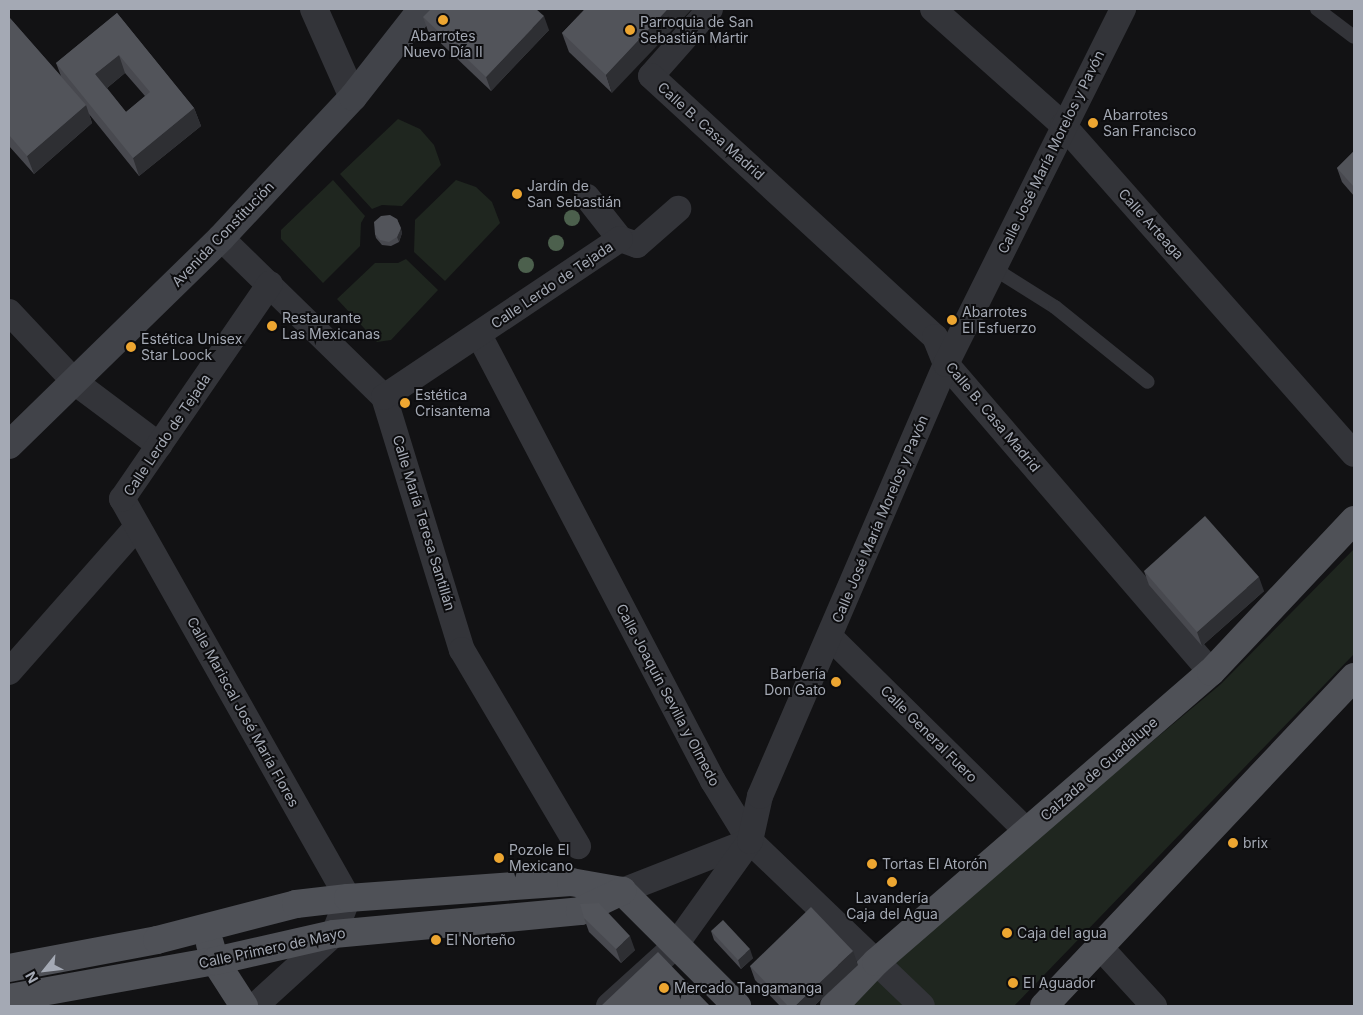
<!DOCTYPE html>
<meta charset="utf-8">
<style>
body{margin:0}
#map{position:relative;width:1363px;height:1015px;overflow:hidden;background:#121214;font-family:Inter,sans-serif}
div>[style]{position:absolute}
.green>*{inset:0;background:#1f261f}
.service>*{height:14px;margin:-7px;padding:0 7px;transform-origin:7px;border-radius:7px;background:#333439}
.minor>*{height:26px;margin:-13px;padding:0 13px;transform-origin:13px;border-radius:13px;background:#333439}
.tertiary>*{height:28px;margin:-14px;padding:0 14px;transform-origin:14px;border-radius:14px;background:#333439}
.secondary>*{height:28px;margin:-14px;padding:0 14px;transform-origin:14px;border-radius:14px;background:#414349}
.primary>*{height:28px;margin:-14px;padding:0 14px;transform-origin:14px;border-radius:14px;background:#4f5157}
.trees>*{width:16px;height:16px;margin:-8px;border-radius:50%;background:#4c604d}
.wall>*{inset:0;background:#48494f}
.shaded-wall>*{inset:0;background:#2e2f33}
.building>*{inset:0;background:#52545a}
.dots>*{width:14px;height:14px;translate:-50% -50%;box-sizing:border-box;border:2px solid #0d0d0f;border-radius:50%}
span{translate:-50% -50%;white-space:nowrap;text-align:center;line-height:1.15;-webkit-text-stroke:4px #0d0d0f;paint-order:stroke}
.poi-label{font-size:14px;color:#a4a9b4}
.left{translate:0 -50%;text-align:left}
.right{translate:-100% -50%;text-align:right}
.street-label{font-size:14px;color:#a4a9b4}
.frame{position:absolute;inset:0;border:10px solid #a4a9b4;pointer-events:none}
.north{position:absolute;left:20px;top:945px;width:50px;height:50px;-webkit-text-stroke:4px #0d0d0f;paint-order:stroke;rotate:241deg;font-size:14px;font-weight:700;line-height:20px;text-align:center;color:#a4a9b4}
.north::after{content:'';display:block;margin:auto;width:18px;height:22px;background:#a4a9b4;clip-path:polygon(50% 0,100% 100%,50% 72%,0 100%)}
</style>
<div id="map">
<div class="green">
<div style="clip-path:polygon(398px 119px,420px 129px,434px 145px,441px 165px,402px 206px,382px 205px,372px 209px,340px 174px)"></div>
<div style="clip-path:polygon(333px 180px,365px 216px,361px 223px,360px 246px,323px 283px,281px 239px,281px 230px)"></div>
<div style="clip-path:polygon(456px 180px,476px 187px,492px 202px,500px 223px,445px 281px,414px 252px,415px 220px)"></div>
<div style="clip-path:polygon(406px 259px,438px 290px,391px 340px,377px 342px,337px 299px,375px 263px,398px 263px)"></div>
<div style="clip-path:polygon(1354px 549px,1354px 654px,1014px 1006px,847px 1006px,1033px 841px,1221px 684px)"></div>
</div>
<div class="service">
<div style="left:1317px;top:9px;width:46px;rotate:37.1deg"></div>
<div style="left:993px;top:268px;width:73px;rotate:32.2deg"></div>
<div style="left:1055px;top:307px;width:119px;rotate:38.9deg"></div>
</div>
<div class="minor">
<div style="left:710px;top:9px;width:89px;rotate:131.4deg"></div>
<div style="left:651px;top:76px;width:386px;rotate:42.6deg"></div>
<div style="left:935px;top:337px;width:29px;rotate:68deg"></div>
<div style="left:946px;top:364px;width:406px;rotate:49.3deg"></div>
<div style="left:933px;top:9px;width:174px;rotate:41.7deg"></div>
<div style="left:1063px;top:125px;width:439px;rotate:48.5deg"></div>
<div style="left:587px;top:197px;width:53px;rotate:51.8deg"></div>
<div style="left:221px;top:238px;width:228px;rotate:44.3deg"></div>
<div style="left:384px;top:397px;width:265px;rotate:72.9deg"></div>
<div style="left:462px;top:650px;width:228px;rotate:59.4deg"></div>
<div style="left:620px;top:239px;width:18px;rotate:19deg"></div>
<div style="left:637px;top:245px;width:55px;rotate:-41.3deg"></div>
<div style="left:9px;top:312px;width:98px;rotate:46.7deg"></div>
<div style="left:76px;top:383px;width:104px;rotate:36.8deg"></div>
<div style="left:479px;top:335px;width:504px;rotate:62.32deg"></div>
<div style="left:713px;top:781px;width:70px;rotate:58.3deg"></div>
<div style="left:750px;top:841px;width:238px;rotate:43.8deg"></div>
<div style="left:384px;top:397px;width:284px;rotate:-33.8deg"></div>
<div style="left:830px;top:637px;width:276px;rotate:44.6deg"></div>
<div style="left:9px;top:672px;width:193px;rotate:-48.6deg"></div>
<div style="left:622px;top:891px;width:137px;rotate:-21.3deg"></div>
<div style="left:1100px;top:947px;width:80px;rotate:47.5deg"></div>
<div style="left:255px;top:1006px;width:107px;rotate:-42.3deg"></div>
<div style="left:334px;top:934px;width:39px;rotate:-69deg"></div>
<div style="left:348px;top:898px;width:459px;rotate:-119.5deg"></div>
<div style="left:122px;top:499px;width:261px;rotate:-55.5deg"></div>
<div style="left:609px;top:1006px;width:88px;rotate:-42.2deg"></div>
<div style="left:674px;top:947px;width:130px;rotate:-54.4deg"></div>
<div style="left:750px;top:841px;width:46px;rotate:-77.5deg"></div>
<div style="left:760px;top:796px;width:470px;rotate:-66.7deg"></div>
<div style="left:946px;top:364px;width:397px;rotate:-63.5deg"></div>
</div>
<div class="tertiary">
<div style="left:314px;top:9px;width:96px;rotate:66.1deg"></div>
</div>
<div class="secondary">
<div style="left:9px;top:445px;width:296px;rotate:-44.3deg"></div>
<div style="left:221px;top:238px;width:193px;rotate:-46.9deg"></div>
<div style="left:353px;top:97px;width:112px;rotate:-51.9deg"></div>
</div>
<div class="primary">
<div style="left:622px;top:891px;width:163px;rotate:45deg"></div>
<div style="left:210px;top:944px;width:18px;rotate:74deg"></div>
<div style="left:215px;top:961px;width:54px;rotate:57.2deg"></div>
<div style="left:9px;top:968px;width:151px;rotate:-10.7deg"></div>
<div style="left:157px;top:940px;width:144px;rotate:-14.5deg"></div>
<div style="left:296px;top:904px;width:52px;rotate:-6.6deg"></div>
<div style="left:348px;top:898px;width:224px;rotate:-4.1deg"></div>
<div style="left:571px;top:882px;width:52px;rotate:10deg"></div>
<div style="left:9px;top:998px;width:209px;rotate:-10.2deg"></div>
<div style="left:215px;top:961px;width:122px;rotate:-12.8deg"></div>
<div style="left:334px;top:934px;width:247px;rotate:-5.3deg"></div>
<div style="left:580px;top:911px;width:47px;rotate:-25.5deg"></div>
<div style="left:834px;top:1006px;width:61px;rotate:-46.3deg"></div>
<div style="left:876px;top:962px;width:443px;rotate:-40.9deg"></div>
<div style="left:1211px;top:672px;width:209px;rotate:-46.7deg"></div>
<div style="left:1044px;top:1006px;width:452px;rotate:-46.7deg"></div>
</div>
<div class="trees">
<div style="left:572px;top:218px"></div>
<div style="left:556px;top:243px"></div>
<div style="left:526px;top:265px"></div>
</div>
<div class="wall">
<div style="clip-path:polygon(585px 9px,612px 93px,569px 52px,562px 33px)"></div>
<div style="clip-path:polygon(evenodd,117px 13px,194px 108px,201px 126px,139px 176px,89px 114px,92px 123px,34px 174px,9px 146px,9px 17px,61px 76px,56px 63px,117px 13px,125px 73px,145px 96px,126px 112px,107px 88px,125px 73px)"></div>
<div style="clip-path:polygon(423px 17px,549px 30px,491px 91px,428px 31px)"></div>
<div style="clip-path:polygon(1354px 151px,1354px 196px,1342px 182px,1337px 168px)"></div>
<div style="clip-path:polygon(397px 219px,402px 233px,399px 242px,391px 246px,382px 245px,376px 238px,375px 234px)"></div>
<div style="clip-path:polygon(1144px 571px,1264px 591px,1202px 646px,1149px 585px)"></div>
<div style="clip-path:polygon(584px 918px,635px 950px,621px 963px,589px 932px)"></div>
<div style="clip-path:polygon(711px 931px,753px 958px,741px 969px,714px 940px)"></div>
<div style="clip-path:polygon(858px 965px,814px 1006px,780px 1006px,755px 980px,750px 966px)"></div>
</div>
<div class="shaded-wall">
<div style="clip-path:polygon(668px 9px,692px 9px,612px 93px,606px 75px)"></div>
<div style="clip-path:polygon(544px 16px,549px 30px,491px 91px,486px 77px)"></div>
<div style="clip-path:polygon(119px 55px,125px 73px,102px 92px,95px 74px)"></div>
<div style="clip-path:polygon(86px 105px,92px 123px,34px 174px,27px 156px)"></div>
<div style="clip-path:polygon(194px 108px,201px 126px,139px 176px,133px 158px)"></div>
<div style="clip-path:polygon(401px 228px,402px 233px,399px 242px,397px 237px)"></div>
<div style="clip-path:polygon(1259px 577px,1264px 591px,1202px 646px,1197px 632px)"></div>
<div style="clip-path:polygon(630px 936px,635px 950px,621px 963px,616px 949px)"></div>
<div style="clip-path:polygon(750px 949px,753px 958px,741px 969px,738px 960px)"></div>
<div style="clip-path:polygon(853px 951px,858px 965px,814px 1006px,795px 1006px)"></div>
</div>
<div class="building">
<div style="clip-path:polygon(431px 9px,536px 9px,544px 16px,486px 77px,423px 17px)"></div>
<div style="clip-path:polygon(585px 9px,668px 9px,606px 75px,562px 33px)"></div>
<div style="clip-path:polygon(evenodd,117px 13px,194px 108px,133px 158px,56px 63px,117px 13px,119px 55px,150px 92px,126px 112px,95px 74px,119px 55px)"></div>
<div style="clip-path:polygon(9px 17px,86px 105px,27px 156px,9px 135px)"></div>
<div style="clip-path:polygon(1354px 151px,1354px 187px,1337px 168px)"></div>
<div style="clip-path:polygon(390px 215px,397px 219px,401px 228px,397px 237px,389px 242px,380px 240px,375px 234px,374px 222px,381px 216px)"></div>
<div style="clip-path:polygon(1205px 516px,1259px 577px,1197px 632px,1144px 571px)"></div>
<div style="clip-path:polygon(599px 903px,630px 936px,616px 949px,584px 918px,580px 904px)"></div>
<div style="clip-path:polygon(811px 907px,853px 951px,795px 1006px,788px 1006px,750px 966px)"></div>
<div style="clip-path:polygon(723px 920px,750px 949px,738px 960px,711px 931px)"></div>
<div style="clip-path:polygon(658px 952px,710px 1006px,601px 1006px)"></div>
</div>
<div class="dots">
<div style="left:443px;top:20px;background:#eda631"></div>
<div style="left:630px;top:30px;background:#eda631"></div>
<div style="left:1093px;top:123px;background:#eda631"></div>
<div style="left:517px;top:194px;background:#eda631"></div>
<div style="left:952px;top:320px;background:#eda631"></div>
<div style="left:272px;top:326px;background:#eda631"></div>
<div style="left:131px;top:347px;background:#eda631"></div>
<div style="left:405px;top:403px;background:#eda631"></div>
<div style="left:836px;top:682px;background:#eda631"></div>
<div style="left:1233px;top:843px;background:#eda631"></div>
<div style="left:499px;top:858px;background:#eda631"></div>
<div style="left:872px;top:864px;background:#eda631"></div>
<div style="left:892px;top:882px;background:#eda631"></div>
<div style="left:1007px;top:933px;background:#eda631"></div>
<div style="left:436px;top:940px;background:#eda631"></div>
<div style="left:1013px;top:983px;background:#eda631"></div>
<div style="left:664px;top:988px;background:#eda631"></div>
</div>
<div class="poi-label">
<span class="left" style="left:640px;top:30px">Parroquia de San<br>Sebastián Mártir</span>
<span style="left:443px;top:44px">Abarrotes<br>Nuevo Día II</span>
<span class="left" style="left:1103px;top:123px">Abarrotes<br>San Francisco</span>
<span class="left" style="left:527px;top:194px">Jardín de<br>San Sebastián</span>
<span class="left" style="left:962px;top:320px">Abarrotes<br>El Esfuerzo</span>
<span class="left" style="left:282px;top:326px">Restaurante<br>Las Mexicanas</span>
<span class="left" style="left:141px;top:347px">Estética Unisex<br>Star Loock</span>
<span class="left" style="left:415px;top:403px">Estética<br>Crisantema</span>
<span class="right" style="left:826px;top:682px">Barbería<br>Don Gato</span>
<span class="left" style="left:1243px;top:843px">brix</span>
<span class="left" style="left:509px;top:858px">Pozole El<br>Mexicano</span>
<span class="left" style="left:882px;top:864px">Tortas El Atorón</span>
<span style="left:892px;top:906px">Lavandería<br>Caja del Agua</span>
<span class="left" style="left:1017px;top:933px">Caja del agua</span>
<span class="left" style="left:446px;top:940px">El Norteño</span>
<span class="left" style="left:1023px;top:983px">El Aguador</span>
<span class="left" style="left:674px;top:988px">Mercado Tangamanga</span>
</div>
<div class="street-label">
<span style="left:711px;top:131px;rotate:42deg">Calle B. Casa Madrid</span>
<span style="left:1051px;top:152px;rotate:-64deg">Calle José María Morelos y Pavón</span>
<span style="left:1151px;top:224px;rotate:48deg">Calle Arteaga</span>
<span style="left:223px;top:234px;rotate:-46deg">Avenida Constitución</span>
<span style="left:552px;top:285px;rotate:-34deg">Calle Lerdo de Tejada</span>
<span style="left:993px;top:417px;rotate:50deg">Calle B. Casa Madrid</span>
<span style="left:167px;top:435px;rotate:-56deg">Calle Lerdo de Tejada</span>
<span style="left:880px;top:519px;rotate:-67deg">Calle José María Morelos y Pavón</span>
<span style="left:424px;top:523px;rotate:73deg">Calle María Teresa Santillán</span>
<span style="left:668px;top:695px;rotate:62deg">Calle Joaquín Sevilla y Olmedo</span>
<span style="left:243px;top:712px;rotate:61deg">Calle Mariscal José María Flores</span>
<span style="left:929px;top:734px;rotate:45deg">Calle General Fuero</span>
<span style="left:1099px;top:769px;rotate:-41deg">Calzada de Guadalupe</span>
<span style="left:272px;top:948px;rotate:-12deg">Calle Primero de Mayo</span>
</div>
<div class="frame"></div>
<div class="north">N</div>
</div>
